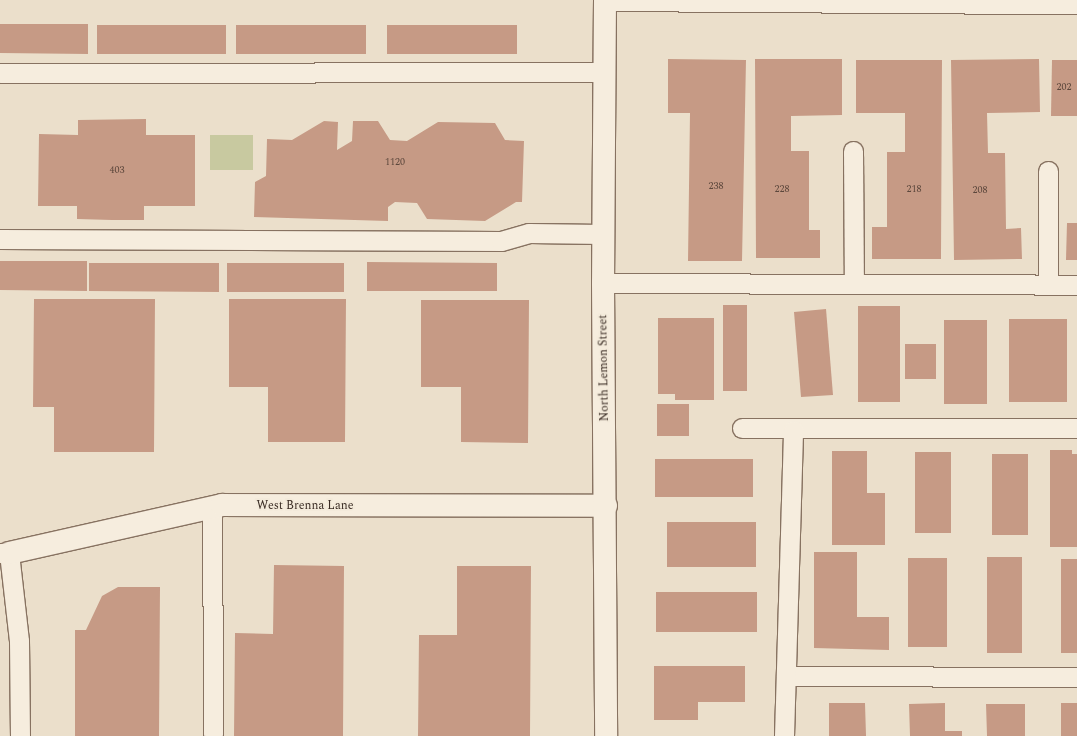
<!DOCTYPE html>
<style>
body{margin:0}
#map{position:relative;width:1077px;height:736px;overflow:hidden;background:#ebdfcb;font-family:Spectral,serif}
div>[style]{position:absolute}
.green>*{inset:0;background:#c8c9a0}
.building>*{inset:0;background:#c69a85}
.roads{filter:drop-shadow(1px 0 #877261) drop-shadow(-1px 0 #877261) drop-shadow(0 1px #877261) drop-shadow(0 -1px #877261)}
.lane>*{height:19px;margin:-9.5px;padding:0 9.5px;transform-origin:9.5px;border-radius:9.5px;background:#f6edde}
.street>*{height:22px;margin:-11px;padding:0 11px;transform-origin:11px;border-radius:11px;background:#f6edde}
.secondary>*{height:22px;margin:-11px;padding:0 11px;transform-origin:11px;border-radius:11px;background:#f6edde}
span{translate:-50% -50%;white-space:nowrap;text-align:center;line-height:1.15;-webkit-text-stroke:3.5px #f3eada;paint-order:stroke}
.number-label{font-size:10px;color:#5c473c}
.number-label span{-webkit-text-stroke-width:0}
.street-label{font-size:12px;color:#392b23}
</style>
<div id="map">
<div class="green">
<div style="clip-path:polygon(210px 135px,253px 135px,253px 170px,210px 170px)"></div>
</div>
<div class="building">
<div style="clip-path:polygon(0 24px,88px 24px,88px 54px,0 53px)"></div>
<div style="clip-path:polygon(97px 25px,226px 25px,226px 54px,97px 54px)"></div>
<div style="clip-path:polygon(236px 25px,366px 25px,366px 54px,236px 54px)"></div>
<div style="clip-path:polygon(387px 25px,517px 25px,517px 54px,387px 54px)"></div>
<div style="clip-path:polygon(668px 59px,746px 60px,742px 261px,688px 261px,690px 113px,668px 113px)"></div>
<div style="clip-path:polygon(755px 59px,842px 59px,842px 115px,791px 116px,791px 151px,809px 151px,809px 230px,820px 230px,820px 258px,756px 258px)"></div>
<div style="clip-path:polygon(1039px 59px,1040px 112px,987px 113px,988px 153px,1005px 153px,1006px 229px,1021px 228px,1022px 259px,954px 260px,951px 60px)"></div>
<div style="clip-path:polygon(856px 60px,942px 60px,941px 259px,872px 259px,872px 227px,887px 227px,887px 152px,905px 152px,905px 113px,856px 113px)"></div>
<div style="clip-path:polygon(1052px 60px,1077px 60px,1077px 116px,1051px 116px)"></div>
<div style="clip-path:polygon(146px 119px,146px 135px,195px 135px,195px 206px,144px 206px,144px 220px,112px 220px,77px 219px,77px 206px,38px 206px,39px 134px,78px 135px,78px 120px)"></div>
<div style="clip-path:polygon(324px 121px,338px 122px,337px 150px,352px 141px,353px 121px,378px 121px,390px 140px,407px 141px,438px 122px,495px 123px,505px 140px,524px 141px,522px 202px,516px 202px,485px 221px,427px 219px,417px 203px,395px 202px,388px 207px,388px 221px,254px 217px,255px 182px,266px 176px,267px 139px,292px 140px)"></div>
<div style="clip-path:polygon(1067px 223px,1077px 223px,1077px 260px,1066px 260px)"></div>
<div style="clip-path:polygon(0 261px,87px 261px,87px 291px,0 290px)"></div>
<div style="clip-path:polygon(367px 262px,497px 263px,497px 291px,367px 291px)"></div>
<div style="clip-path:polygon(89px 263px,219px 263px,219px 292px,89px 291px)"></div>
<div style="clip-path:polygon(227px 263px,344px 263px,344px 292px,227px 292px)"></div>
<div style="clip-path:polygon(34px 299px,155px 299px,154px 452px,54px 452px,54px 407px,33px 407px)"></div>
<div style="clip-path:polygon(229px 299px,346px 299px,345px 442px,268px 442px,268px 387px,229px 387px)"></div>
<div style="clip-path:polygon(421px 300px,529px 300px,528px 443px,461px 442px,461px 387px,421px 387px)"></div>
<div style="clip-path:polygon(723px 305px,747px 305px,747px 391px,723px 391px)"></div>
<div style="clip-path:polygon(858px 306px,900px 306px,900px 402px,858px 402px)"></div>
<div style="clip-path:polygon(826px 309px,833px 395px,801px 397px,794px 312px)"></div>
<div style="clip-path:polygon(658px 318px,714px 318px,714px 400px,675px 400px,675px 394px,658px 394px)"></div>
<div style="clip-path:polygon(1009px 319px,1067px 319px,1067px 402px,1009px 402px)"></div>
<div style="clip-path:polygon(944px 320px,987px 320px,987px 404px,944px 404px)"></div>
<div style="clip-path:polygon(905px 344px,936px 344px,936px 379px,905px 379px)"></div>
<div style="clip-path:polygon(657px 404px,689px 404px,689px 436px,657px 436px)"></div>
<div style="clip-path:polygon(1050px 450px,1072px 450px,1072px 454px,1077px 454px,1077px 547px,1050px 547px)"></div>
<div style="clip-path:polygon(832px 451px,867px 451px,867px 493px,885px 493px,885px 545px,832px 545px)"></div>
<div style="clip-path:polygon(915px 452px,951px 452px,951px 533px,915px 533px)"></div>
<div style="clip-path:polygon(992px 454px,1028px 454px,1028px 535px,992px 535px)"></div>
<div style="clip-path:polygon(655px 459px,753px 459px,753px 497px,655px 497px)"></div>
<div style="clip-path:polygon(667px 522px,756px 522px,756px 567px,667px 567px)"></div>
<div style="clip-path:polygon(814px 552px,857px 552px,857px 617px,889px 617px,889px 650px,814px 648px)"></div>
<div style="clip-path:polygon(987px 557px,1022px 557px,1022px 653px,987px 653px)"></div>
<div style="clip-path:polygon(908px 558px,947px 558px,947px 647px,908px 647px)"></div>
<div style="clip-path:polygon(1061px 559px,1077px 559px,1077px 653px,1061px 653px)"></div>
<div style="clip-path:polygon(274px 565px,344px 566px,343px 736px,234px 736px,235px 633px,273px 634px)"></div>
<div style="clip-path:polygon(457px 566px,531px 566px,530px 736px,418px 736px,419px 635px,457px 635px)"></div>
<div style="clip-path:polygon(118px 587px,160px 587px,159px 736px,75px 736px,75px 630px,86px 630px,102px 596px)"></div>
<div style="clip-path:polygon(656px 592px,757px 592px,757px 632px,656px 632px)"></div>
<div style="clip-path:polygon(654px 666px,745px 666px,745px 702px,698px 702px,698px 720px,654px 720px)"></div>
<div style="clip-path:polygon(829px 703px,865px 703px,866px 736px,829px 736px)"></div>
<div style="clip-path:polygon(945px 703px,945px 731px,962px 731px,962px 736px,910px 736px,909px 704px)"></div>
<div style="clip-path:polygon(1061px 703px,1077px 703px,1077px 736px,1061px 736px)"></div>
<div style="clip-path:polygon(986px 704px,1025px 704px,1025px 736px,987px 736px)"></div>
</div>
<div class="roads">
<div class="lane">
<div style="left:0;top:73px;width:604px;rotate:-0.09deg"></div>
<div style="left:853px;top:151px;width:133px;rotate:89.6deg"></div>
<div style="left:1048px;top:171px;width:114px;rotate:90deg"></div>
<div style="left:0;top:239px;width:501px;rotate:0.23deg"></div>
<div style="left:501px;top:241px;width:29px;rotate:-16deg"></div>
<div style="left:529px;top:233px;width:74px;rotate:0.8deg"></div>
<div style="left:603px;top:283px;width:474px;rotate:0.2deg"></div>
<div style="left:742px;top:428px;width:335px"></div>
<div style="left:212px;top:507px;width:227px;rotate:89.7deg"></div>
<div style="left:0;top:553px;width:9px"></div>
<div style="left:9px;top:553px;width:89px;rotate:83.5deg"></div>
<div style="left:19px;top:641px;width:95px;rotate:89.4deg"></div>
<div style="left:787px;top:676px;width:290px;rotate:0.2deg"></div>
<div style="left:784px;top:736px;width:306px;rotate:-88.3deg"></div>
</div>
<div class="street">
<div style="left:607px;top:0;width:470px;rotate:0.4deg"></div>
<div style="left:9px;top:553px;width:218px;rotate:-12.7deg"></div>
<div style="left:222px;top:505px;width:384px;rotate:0.1deg"></div>
</div>
<div class="secondary">
<div style="left:605px;top:0;width:283px;rotate:90.4deg"></div>
<div style="left:603px;top:283px;width:453px;rotate:89.6deg"></div>
</div>
</div>
<div class="number-label">
<span style="left:1064px;top:88px">202</span>
<span style="left:395px;top:163px">1120</span>
<span style="left:117px;top:171px">403</span>
<span style="left:716px;top:187px">238</span>
<span style="left:782px;top:190px">228</span>
<span style="left:914px;top:190px">218</span>
<span style="left:980px;top:191px">208</span>
</div>
<div class="street-label">
<span style="left:604px;top:368px;rotate:-91deg">North Lemon Street</span>
<span style="left:305px;top:506px">West Brenna Lane</span>
</div>
</div>
